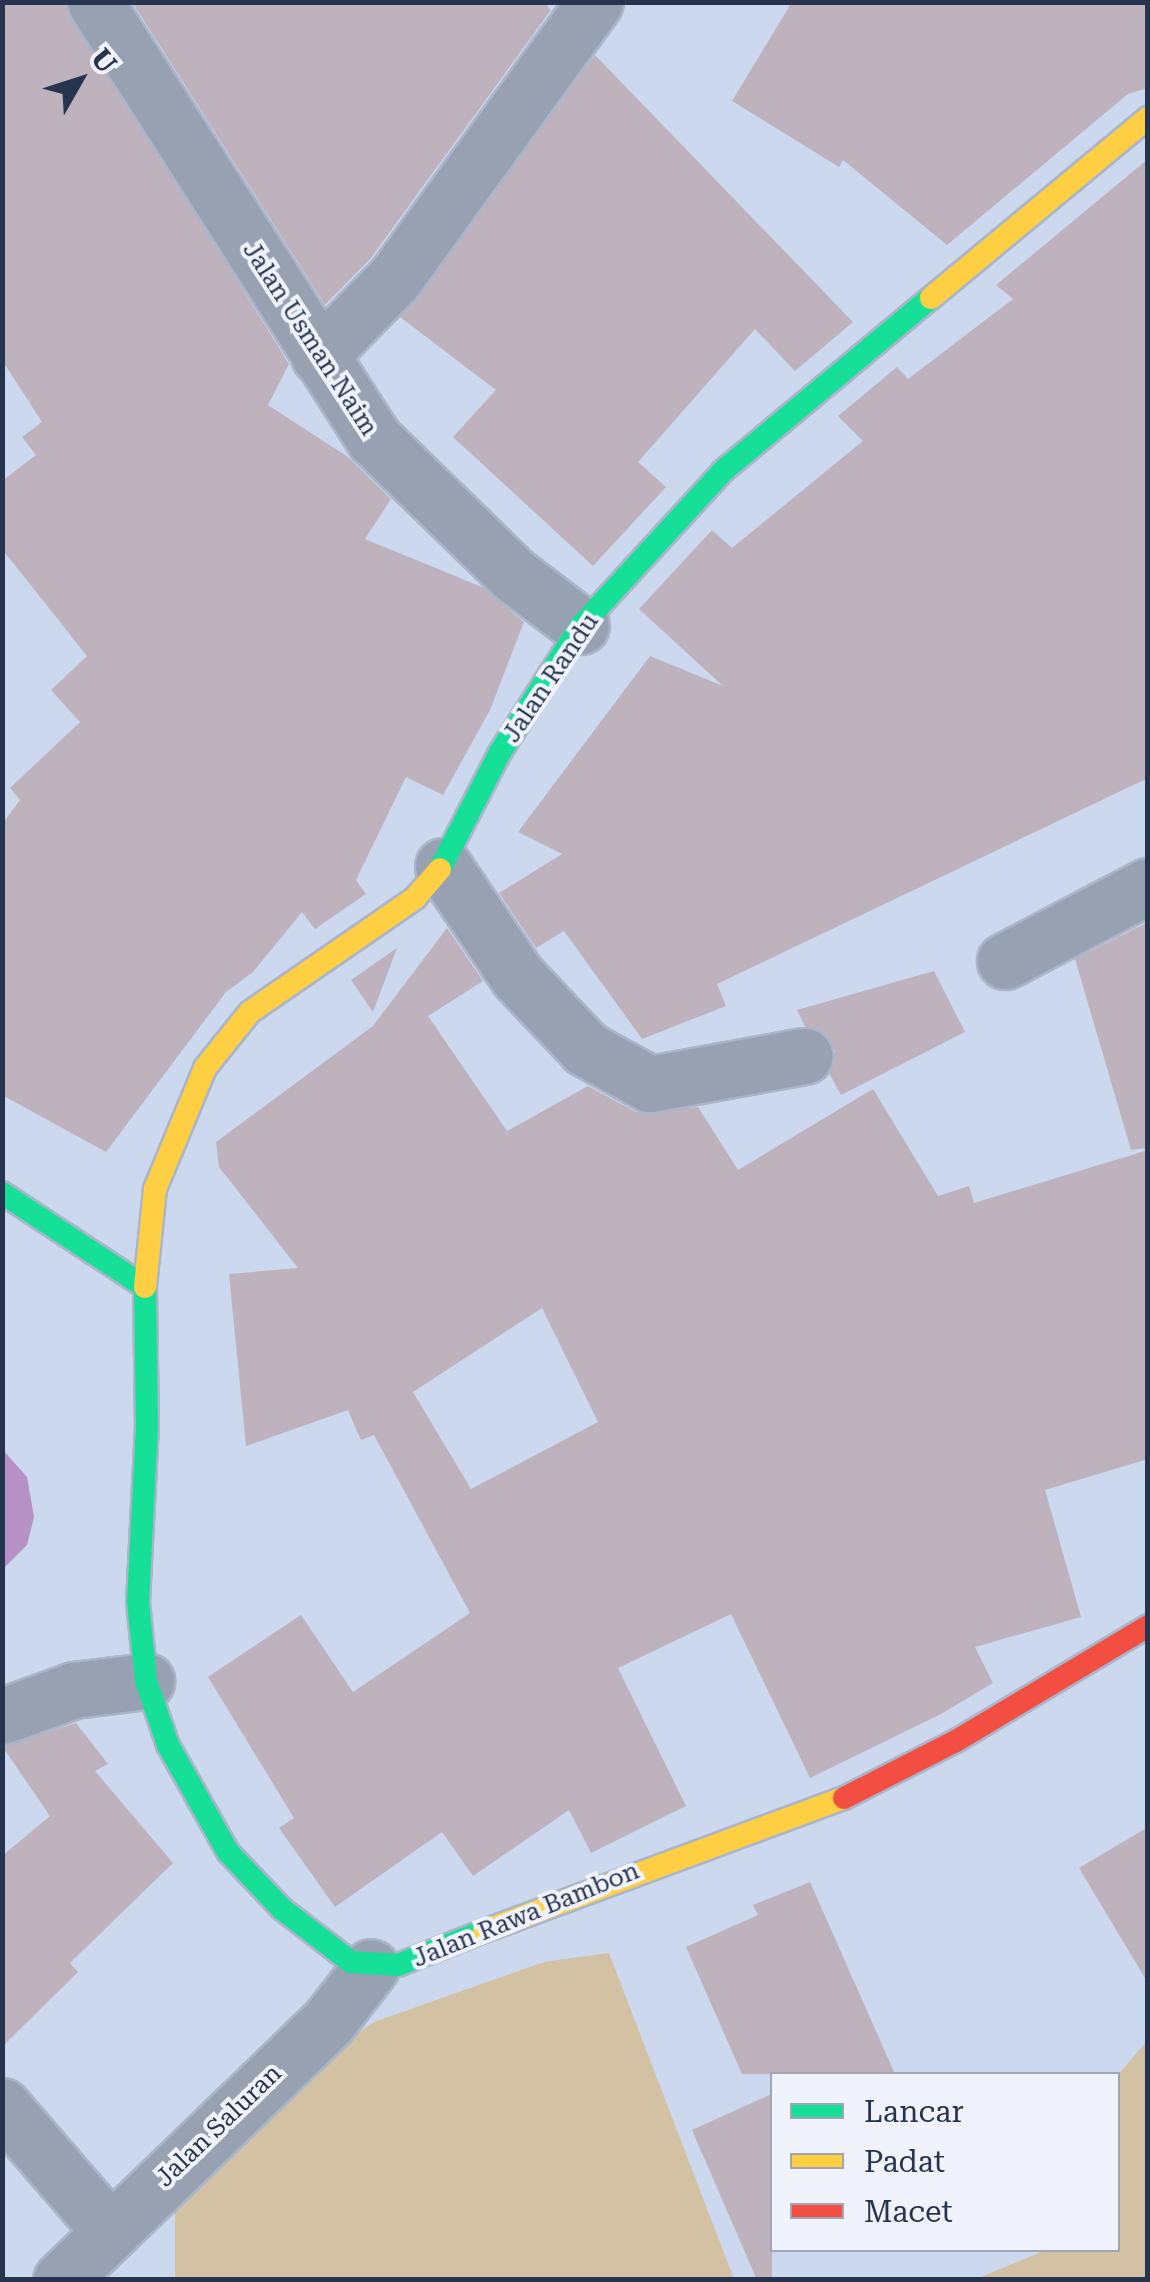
<!DOCTYPE html>
<style>
body{margin:0}
#map{position:relative;width:1150px;height:2282px;overflow:hidden;background:#ccd8ee;font-family:"Roboto Serif",serif}
div>[style]{position:absolute}
.green>*{inset:0;background:#d2c1a3}
.water>*{inset:0;background:#b691c5}
.building>*{inset:0;background:#beb3bc}
.roads{filter:drop-shadow(2px 0 #aab5c9) drop-shadow(-2px 0 #aab5c9) drop-shadow(0 2px #aab5c9) drop-shadow(0 -2px #aab5c9)}
.street>*{height:55px;margin:-27.5px;padding:0 27.5px;transform-origin:27.5px;border-radius:27.5px;background:#97a1b2}
.fast>*{height:22px;margin:-11px;padding:0 11px;transform-origin:11px;border-radius:11px;background:#16e098}
.slow>*{height:22px;margin:-11px;padding:0 11px;transform-origin:11px;border-radius:11px;background:#ffcf43}
.jam>*{height:22px;margin:-11px;padding:0 11px;transform-origin:11px;border-radius:11px;background:#f24e42}
span{translate:-50% -50%;white-space:nowrap;text-align:center;line-height:1.15;-webkit-text-stroke:8px #f0f3fb;paint-order:stroke}
.street-label{font-size:25px;color:#26344f}
.frame{position:absolute;inset:0;border:5px solid #26344f;pointer-events:none}
.legend{position:absolute;left:770px;top:2072px;width:350px;height:180px;box-sizing:border-box;background:#f0f3fb;border:2px solid #9fa7b6;margin:0;padding:12px 18px;list-style:none;font-size:30px;color:#26344f}
.legend li{display:flex;align-items:center;gap:20px;height:50px}
.legend b{width:50px;border:2px solid #9fa7b6}
.north{position:absolute;left:30px;top:30px;width:100px;height:100px;-webkit-text-stroke:8px #f0f3fb;paint-order:stroke;rotate:51deg;font-size:28px;font-weight:700;line-height:40px;text-align:center;color:#26344f}
.north::after{content:'';display:block;margin:auto;width:35px;height:45px;background:#26344f;clip-path:polygon(50% 0,100% 100%,50% 72%,0 100%)}
</style>
<div id="map">
<div class="green">
<div style="clip-path:polygon(609px 1953px,734px 2279px,175px 2280px,175px 2204px,308px 2066px,374px 2022px,544px 1962px)"></div>
<div style="clip-path:polygon(1147px 2041px,1147px 2279px,976px 2279px,1046px 2250px,1118px 2250px,1118px 2075px)"></div>
</div>
<div class="water">
<div style="clip-path:polygon(3px 1450px,27px 1477px,34px 1517px,27px 1545px,3px 1569px)"></div>
</div>
<div class="building">
<div style="clip-path:polygon(2px 2px,64px 2px,289px 364px,268px 405px,348px 457px,391px 499px,365px 539px,482px 587px,524px 622px,490px 710px,443px 795px,406px 777px,356px 880px,366px 894px,315px 929px,302px 912px,253px 972px,226px 992px,106px 1152px,2px 1095px,2px 824px,20px 800px,10px 788px,80px 722px,51px 690px,87px 656px,2px 549px,2px 481px,36px 455px,22px 437px,42px 422px,2px 360px)"></div>
<div style="clip-path:polygon(132px 2px,544px 2px,551px 10px,371px 258px,325px 305px)"></div>
<div style="clip-path:polygon(792px 2px,1148px 2px,1148px 88px,1128px 94px,947px 245px,843px 160px,839px 167px,732px 101px)"></div>
<div style="clip-path:polygon(595px 55px,853px 322px,795px 371px,755px 329px,638px 462px,666px 487px,593px 566px,453px 437px,496px 390px,400px 317px)"></div>
<div style="clip-path:polygon(1148px 159px,1148px 778px,717px 984px,726px 1006px,642px 1039px,564px 931px,536px 948px,499px 893px,562px 854px,518px 832px,650px 656px,723px 686px,639px 609px,712px 530px,732px 548px,863px 441px,838px 416px,897px 367px,908px 379px,1013px 299px,996px 285px)"></div>
<div style="clip-path:polygon(1148px 922px,1148px 1148px,1131px 1150px,1075px 959px)"></div>
<div style="clip-path:polygon(evenodd,447px 928px,483px 981px,428px 1016px,507px 1131px,588px 1086px,636px 1112px,698px 1107px,738px 1170px,873px 1089px,938px 1196px,969px 1186px,974px 1203px,1148px 1150px,1148px 1459px,1045px 1490px,1081px 1617px,975px 1647px,993px 1683px,941px 1714px,810px 1778px,731px 1614px,618px 1668px,686px 1806px,591px 1853px,569px 1810px,473px 1876px,442px 1832px,335px 1907px,279px 1828px,294px 1818px,208px 1677px,301px 1615px,353px 1692px,470px 1613px,374px 1435px,361px 1440px,348px 1410px,246px 1446px,229px 1274px,298px 1268px,219px 1167px,216px 1142px,373px 1026px,447px 928px,542px 1308px,598px 1422px,471px 1489px,413px 1392px,542px 1308px)"></div>
<div style="clip-path:polygon(397px 948px,373px 1012px,351px 980px)"></div>
<div style="clip-path:polygon(934px 971px,965px 1032px,841px 1095px,829px 1073px,835px 1051px,828px 1037px,805px 1026px,797px 1010px)"></div>
<div style="clip-path:polygon(76px 1723px,108px 1764px,95px 1771px,173px 1863px,70px 1963px,78px 1972px,2px 2047px,2px 1856px,50px 1816px,2px 1746px)"></div>
<div style="clip-path:polygon(1148px 1827px,1148px 1983px,1079px 1868px)"></div>
<div style="clip-path:polygon(810px 1882px,895px 2074px,742px 2074px,686px 1947px,758px 1915px,753px 1905px)"></div>
<div style="clip-path:polygon(772px 2094px,772px 2280px,757px 2280px,692px 2130px)"></div>
</div>
<div class="roads">
<div class="street">
<div style="left:95px;top:2px;width:518px;rotate:57.44deg"></div>
<div style="left:374px;top:439px;width:195px;rotate:44.2deg"></div>
<div style="left:514px;top:575px;width:84px;rotate:37.3deg"></div>
<div style="left:319px;top:356px;width:109px;rotate:-45.7deg"></div>
<div style="left:395px;top:278px;width:341px;rotate:-54.1deg"></div>
<div style="left:443px;top:866px;width:134px;rotate:56deg"></div>
<div style="left:518px;top:977px;width:99px;rotate:46.6deg"></div>
<div style="left:586px;top:1049px;width:73px;rotate:28.7deg"></div>
<div style="left:650px;top:1084px;width:157px;rotate:-10.3deg"></div>
<div style="left:1005px;top:961px;width:161px;rotate:-27.7deg"></div>
<div style="left:2px;top:1716px;width:77px;rotate:-19.9deg"></div>
<div style="left:74px;top:1690px;width:73px;rotate:-7.1deg"></div>
<div style="left:2px;top:2106px;width:165px;rotate:49.2deg"></div>
<div style="left:61px;top:2280px;width:373px;rotate:-44deg"></div>
<div style="left:329px;top:2021px;width:68px;rotate:-52.1deg"></div>
</div>
<div class="fast">
<div style="left:440px;top:869px;width:129px;rotate:-62.8deg"></div>
<div style="left:499px;top:754px;width:152px;rotate:-57.4deg"></div>
<div style="left:581px;top:626px;width:210px;rotate:-47.5deg"></div>
<div style="left:723px;top:471px;width:271px;rotate:-39.8deg"></div>
<div style="left:2px;top:1193px;width:171px;rotate:33.3deg"></div>
<div style="left:145px;top:1287px;width:138px;rotate:89.2deg"></div>
<div style="left:147px;top:1425px;width:177px;rotate:92.9deg"></div>
<div style="left:138px;top:1602px;width:79px;rotate:84.2deg"></div>
<div style="left:146px;top:1681px;width:68px;rotate:71deg"></div>
<div style="left:168px;top:1745px;width:123px;rotate:60.7deg"></div>
<div style="left:228px;top:1852px;width:79px;rotate:46.5deg"></div>
<div style="left:282px;top:1909px;width:87px;rotate:37.5deg"></div>
<div style="left:351px;top:1962px;width:47px;rotate:3.7deg"></div>
<div style="left:398px;top:1965px;width:92px;rotate:-21.6deg"></div>
</div>
<div class="slow">
<div style="left:931px;top:298px;width:282px;rotate:-39.7deg"></div>
<div style="left:145px;top:1287px;width:99px;rotate:-84.2deg"></div>
<div style="left:155px;top:1189px;width:131px;rotate:-67.5deg"></div>
<div style="left:205px;top:1068px;width:72px;rotate:-51.2deg"></div>
<div style="left:250px;top:1012px;width:201px;rotate:-34.6deg"></div>
<div style="left:415px;top:898px;width:38px;rotate:-49deg"></div>
<div style="left:484px;top:1931px;width:384px;rotate:-20.3deg"></div>
</div>
<div class="jam">
<div style="left:844px;top:1798px;width:126px;rotate:-27deg"></div>
<div style="left:956px;top:1741px;width:224px;rotate:-30.9deg"></div>
</div>
</div>
<div class="street-label">
<span style="left:310px;top:339px;rotate:57deg">Jalan Usman Naim</span>
<span style="left:551px;top:678px;rotate:-56deg">Jalan Randu</span>
<span style="left:526px;top:1915px;rotate:-22deg">Jalan Rawa Bambon</span>
<span style="left:219px;top:2126px;rotate:-44deg">Jalan Saluran</span>
</div>
<div class="frame"></div>
<ul class="legend">
<li><b style="height:12px;background:#16e098"></b>Lancar</li>
<li><b style="height:12px;background:#ffcf43"></b>Padat</li>
<li><b style="height:12px;background:#f24e42"></b>Macet</li>
</ul>
<div class="north">U</div>
</div>
